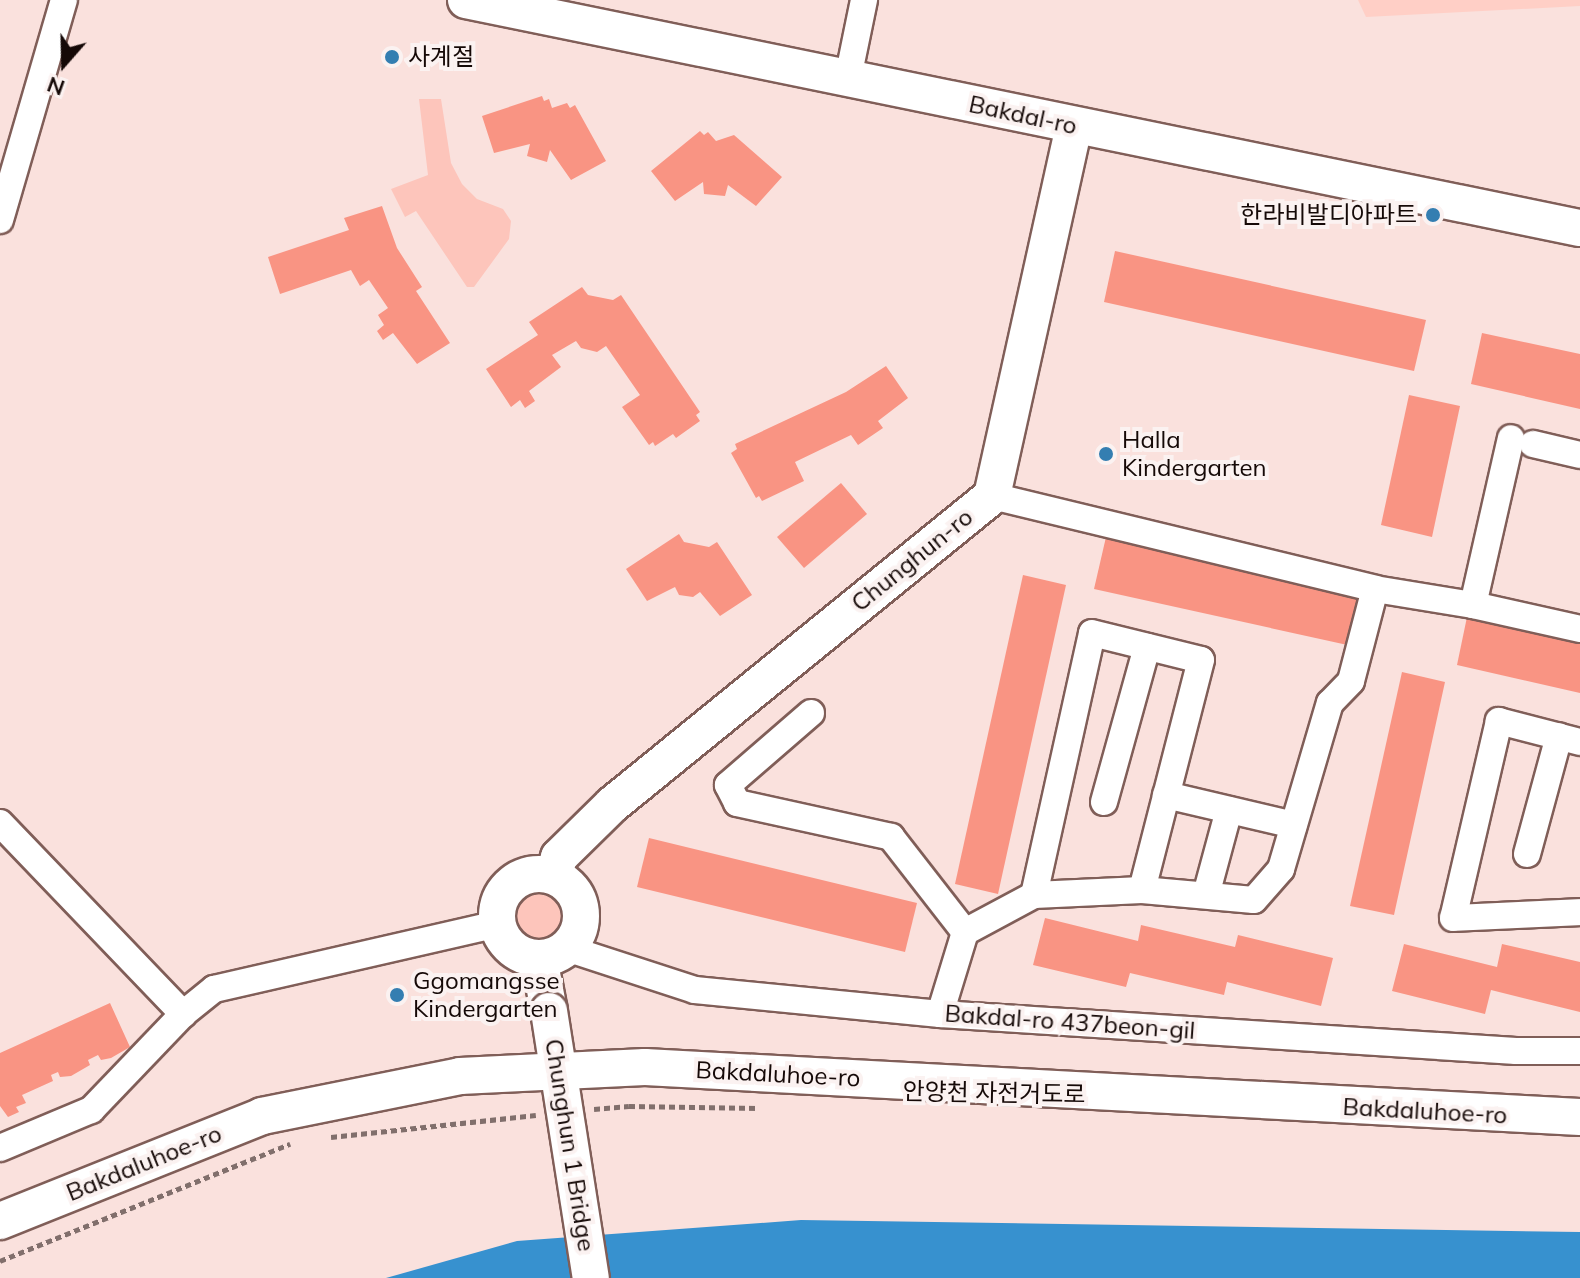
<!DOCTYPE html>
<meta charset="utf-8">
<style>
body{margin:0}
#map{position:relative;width:1580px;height:1278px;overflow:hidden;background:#fae1dd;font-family:Mulish,"Noto Sans KR",sans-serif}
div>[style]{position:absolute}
.built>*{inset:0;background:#ffcfc6}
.green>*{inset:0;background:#fdc5bb}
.round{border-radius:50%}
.water>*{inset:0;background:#3791cf}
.building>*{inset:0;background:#f99483}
.path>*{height:5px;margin-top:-2.5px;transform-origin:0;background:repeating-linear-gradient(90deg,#816f6c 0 6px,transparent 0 10px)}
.roads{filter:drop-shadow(2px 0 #805e58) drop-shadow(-2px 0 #805e58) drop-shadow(0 2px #805e58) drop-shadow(0 -2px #805e58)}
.street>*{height:26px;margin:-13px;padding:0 13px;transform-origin:13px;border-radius:13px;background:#fff}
.secondary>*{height:36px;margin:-18px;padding:0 18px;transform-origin:18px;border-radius:18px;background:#fff}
.secondary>.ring{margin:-18px;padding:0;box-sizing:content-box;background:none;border:36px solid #fff;border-radius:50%}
.bridges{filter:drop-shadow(2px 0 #805e58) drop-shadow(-2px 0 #805e58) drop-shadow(0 2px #805e58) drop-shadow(0 -2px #805e58)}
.secondary-bridge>*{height:36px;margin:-18px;padding:0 18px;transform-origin:18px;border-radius:18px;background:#fff}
.dots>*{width:22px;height:22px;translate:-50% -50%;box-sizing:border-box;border:4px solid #fbf2f1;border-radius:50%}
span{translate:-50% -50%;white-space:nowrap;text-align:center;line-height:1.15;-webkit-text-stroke:8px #fbf2f1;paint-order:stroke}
.poi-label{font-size:24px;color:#150907}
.left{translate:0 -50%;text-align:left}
.right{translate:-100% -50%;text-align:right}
.street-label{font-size:24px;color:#150907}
.north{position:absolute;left:24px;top:24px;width:80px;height:80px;-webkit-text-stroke:6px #fbf2f1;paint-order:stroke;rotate:200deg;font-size:22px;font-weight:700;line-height:32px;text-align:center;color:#150907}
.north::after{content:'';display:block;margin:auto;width:28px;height:36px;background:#150907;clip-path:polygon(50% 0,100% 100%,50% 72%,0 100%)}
</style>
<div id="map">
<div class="built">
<div style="clip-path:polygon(1358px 0,1580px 0,1580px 6px,1366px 17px)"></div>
</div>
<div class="green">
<div style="clip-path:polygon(419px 99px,441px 99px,451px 163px,462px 184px,477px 199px,503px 209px,511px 221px,509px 239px,474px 287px,467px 287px,416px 211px,405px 217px,391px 189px,428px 175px)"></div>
<div class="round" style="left:516px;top:893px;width:46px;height:46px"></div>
</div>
<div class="water">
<div style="clip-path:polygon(801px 1220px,1580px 1232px,1580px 1278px,386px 1278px,517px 1241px)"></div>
</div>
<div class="building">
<div style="clip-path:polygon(542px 96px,544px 101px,549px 99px,552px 108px,567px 103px,570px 108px,575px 105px,606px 161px,571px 180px,550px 150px,547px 162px,527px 156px,530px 144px,494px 153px,482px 116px)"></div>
<div style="clip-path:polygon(700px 131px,704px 135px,708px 132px,716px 141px,734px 135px,782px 177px,756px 206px,728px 185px,725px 196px,704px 194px,703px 182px,675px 201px,651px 171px)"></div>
<div style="clip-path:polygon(382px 206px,397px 248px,422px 287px,416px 291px,450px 343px,417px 364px,393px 333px,383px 340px,377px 331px,384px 325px,378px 315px,388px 308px,369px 280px,360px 286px,351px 270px,280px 294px,268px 257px,349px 230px,344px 218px)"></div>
<div style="clip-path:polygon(1115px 251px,1426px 320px,1414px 371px,1104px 302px)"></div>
<div style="clip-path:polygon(582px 287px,588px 295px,613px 300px,621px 295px,700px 412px,696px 415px,700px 421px,676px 438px,673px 434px,655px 446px,653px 442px,649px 445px,622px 407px,640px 395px,606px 346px,597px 352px,581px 348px,576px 341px,552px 355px,561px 367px,529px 391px,535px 401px,525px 408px,520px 400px,511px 407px,486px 369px,538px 335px,529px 322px)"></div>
<div style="clip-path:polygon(1482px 333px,1580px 354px,1580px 409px,1471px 384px)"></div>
<div style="clip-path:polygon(886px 366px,908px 398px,878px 421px,883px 428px,858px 445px,851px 435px,795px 462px,804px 481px,762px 501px,759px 496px,756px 498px,731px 453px,737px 449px,735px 444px,846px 392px)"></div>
<div style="clip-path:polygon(1409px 395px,1460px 406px,1432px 537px,1381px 525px)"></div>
<div style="clip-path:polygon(841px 483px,867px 514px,804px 568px,777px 537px)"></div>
<div style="clip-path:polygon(679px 534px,684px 542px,709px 547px,717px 542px,752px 595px,720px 616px,700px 592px,693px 597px,679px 595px,675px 587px,647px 601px,626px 569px)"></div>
<div style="clip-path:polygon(1106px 537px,1364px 594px,1352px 646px,1094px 589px)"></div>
<div style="clip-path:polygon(1023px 575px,1066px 585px,998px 894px,955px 884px)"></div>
<div style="clip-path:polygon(1467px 617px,1580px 642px,1580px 693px,1457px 665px)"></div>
<div style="clip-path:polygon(1402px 672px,1445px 682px,1394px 915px,1350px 906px)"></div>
<div style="clip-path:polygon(649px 838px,917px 903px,905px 952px,637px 887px)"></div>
<div style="clip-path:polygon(1045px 918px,1138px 941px,1141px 925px,1235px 947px,1238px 935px,1333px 958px,1321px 1006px,1227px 982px,1224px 995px,1130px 973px,1126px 987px,1033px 965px)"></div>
<div style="clip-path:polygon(1404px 944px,1497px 967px,1502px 944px,1580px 962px,1580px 1012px,1491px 990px,1485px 1014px,1392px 991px)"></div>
<div style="clip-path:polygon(110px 1003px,130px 1047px,111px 1058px,101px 1060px,98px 1055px,88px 1060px,90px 1065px,71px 1076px,60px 1077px,58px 1072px,51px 1075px,53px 1081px,22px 1095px,26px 1103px,16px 1107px,19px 1112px,8px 1117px,0 1106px,0 1053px)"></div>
</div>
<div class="path">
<div style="left:594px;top:1109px;width:35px;rotate:-5deg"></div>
<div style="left:629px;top:1106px;width:130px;rotate:0.9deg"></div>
<div style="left:331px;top:1137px;width:206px;rotate:-6.1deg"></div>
<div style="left:0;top:1261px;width:313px;rotate:-22deg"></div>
</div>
<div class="roads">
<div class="street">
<div style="left:848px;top:78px;width:80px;rotate:-78.4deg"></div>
<div style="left:0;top:220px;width:229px;rotate:-73.8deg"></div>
<div style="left:1533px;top:444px;width:48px;rotate:13.2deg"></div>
<div style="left:992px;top:496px;width:394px;rotate:13.6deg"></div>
<div style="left:1375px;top:589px;width:99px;rotate:9.3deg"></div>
<div style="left:1473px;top:605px;width:110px;rotate:12.6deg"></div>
<div style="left:1473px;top:605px;width:171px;rotate:-77.2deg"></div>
<div style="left:811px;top:713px;width:110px;rotate:139.1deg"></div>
<div style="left:728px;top:785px;width:20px;rotate:63deg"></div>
<div style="left:737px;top:803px;width:158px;rotate:12.4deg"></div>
<div style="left:891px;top:837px;width:120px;rotate:52.1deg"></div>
<div style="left:1580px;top:742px;width:84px;rotate:-165.5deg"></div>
<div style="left:1499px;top:721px;width:202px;rotate:103.1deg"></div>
<div style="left:1453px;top:918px;width:127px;rotate:-2.7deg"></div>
<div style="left:1166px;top:795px;width:131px;rotate:13.2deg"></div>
<div style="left:1104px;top:802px;width:161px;rotate:-74.5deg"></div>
<div style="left:0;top:823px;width:265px;rotate:46.2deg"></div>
<div style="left:183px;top:1014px;width:40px;rotate:-39deg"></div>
<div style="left:214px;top:989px;width:290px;rotate:-12.9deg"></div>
<div style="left:1527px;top:854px;width:122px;rotate:-74.8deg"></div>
<div style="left:1034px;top:895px;width:268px;rotate:-77.5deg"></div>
<div style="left:1092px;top:633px;width:112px;rotate:13.9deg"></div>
<div style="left:1201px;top:660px;width:237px;rotate:104.4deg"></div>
<div style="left:1206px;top:895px;width:88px;rotate:-74.9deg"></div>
<div style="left:566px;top:948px;width:136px;rotate:18deg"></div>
<div style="left:695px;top:990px;width:246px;rotate:5.6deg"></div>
<div style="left:940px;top:1014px;width:577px;rotate:3.68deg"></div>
<div style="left:1516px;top:1051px;width:64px"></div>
<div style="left:940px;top:1014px;width:86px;rotate:-73deg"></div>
<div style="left:965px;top:932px;width:78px;rotate:-28.2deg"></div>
<div style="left:1034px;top:895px;width:108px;rotate:-2.7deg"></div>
<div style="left:1142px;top:890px;width:112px;rotate:5.1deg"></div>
<div style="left:1254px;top:900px;width:41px;rotate:-48.9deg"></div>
<div style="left:1281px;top:869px;width:173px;rotate:-73.6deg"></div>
<div style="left:1330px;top:703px;width:30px;rotate:-46deg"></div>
<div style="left:1351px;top:681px;width:95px;rotate:-75.4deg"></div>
<div style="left:0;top:1148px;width:99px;rotate:-22.7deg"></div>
<div style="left:91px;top:1110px;width:133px;rotate:-46.2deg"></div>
</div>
<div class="secondary">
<div style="left:466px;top:0;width:1137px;rotate:11.57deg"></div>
<div class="ring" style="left:497px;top:874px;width:48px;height:48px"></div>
<div style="left:553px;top:876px;width:20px;rotate:-72deg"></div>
<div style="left:559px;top:857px;width:76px;rotate:-44.5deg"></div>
<div style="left:613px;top:804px;width:488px;rotate:-39.1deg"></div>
<div style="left:992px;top:496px;width:379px;rotate:-77.5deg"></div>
<div style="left:539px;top:958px;width:54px;rotate:79.3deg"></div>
</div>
</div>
<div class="bridges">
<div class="secondary-bridge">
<div style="left:549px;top:1011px;width:270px;rotate:81.1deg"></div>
<div style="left:0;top:1221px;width:282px;rotate:-21.8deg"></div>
<div style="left:262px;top:1116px;width:202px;rotate:-11.4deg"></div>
<div style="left:460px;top:1076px;width:185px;rotate:-2.8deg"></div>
<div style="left:645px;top:1067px;width:936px;rotate:3.06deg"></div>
</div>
</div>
<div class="dots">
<div style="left:392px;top:57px;background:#347eb1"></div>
<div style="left:1433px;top:215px;background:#347eb1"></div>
<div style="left:1106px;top:454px;background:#347eb1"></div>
<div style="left:397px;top:995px;background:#347eb1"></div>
</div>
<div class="poi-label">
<span class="left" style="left:408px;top:57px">사계절</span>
<span class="right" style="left:1417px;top:215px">한라비발디아파트</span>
<span class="left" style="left:1122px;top:454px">Halla<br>Kindergarten</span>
<span class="left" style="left:413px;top:995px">Ggomangsse<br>Kindergarten</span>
</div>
<div class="street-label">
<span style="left:1023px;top:115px;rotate:12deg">Bakdal-ro</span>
<span style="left:912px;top:560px;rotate:-39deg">Chunghun-ro</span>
<span style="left:1070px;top:1022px;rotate:4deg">Bakdal-ro 437beon-gil</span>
<span style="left:778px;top:1074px;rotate:3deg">Bakdaluhoe-ro</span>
<span style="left:994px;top:1093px;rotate:1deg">안양천 자전거도로</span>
<span style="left:1425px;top:1111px;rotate:3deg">Bakdaluhoe-ro</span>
<span style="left:570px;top:1145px;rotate:81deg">Chunghun 1 Bridge</span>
<span style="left:144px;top:1163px;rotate:-22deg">Bakdaluhoe-ro</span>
</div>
<div class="north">N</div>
</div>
